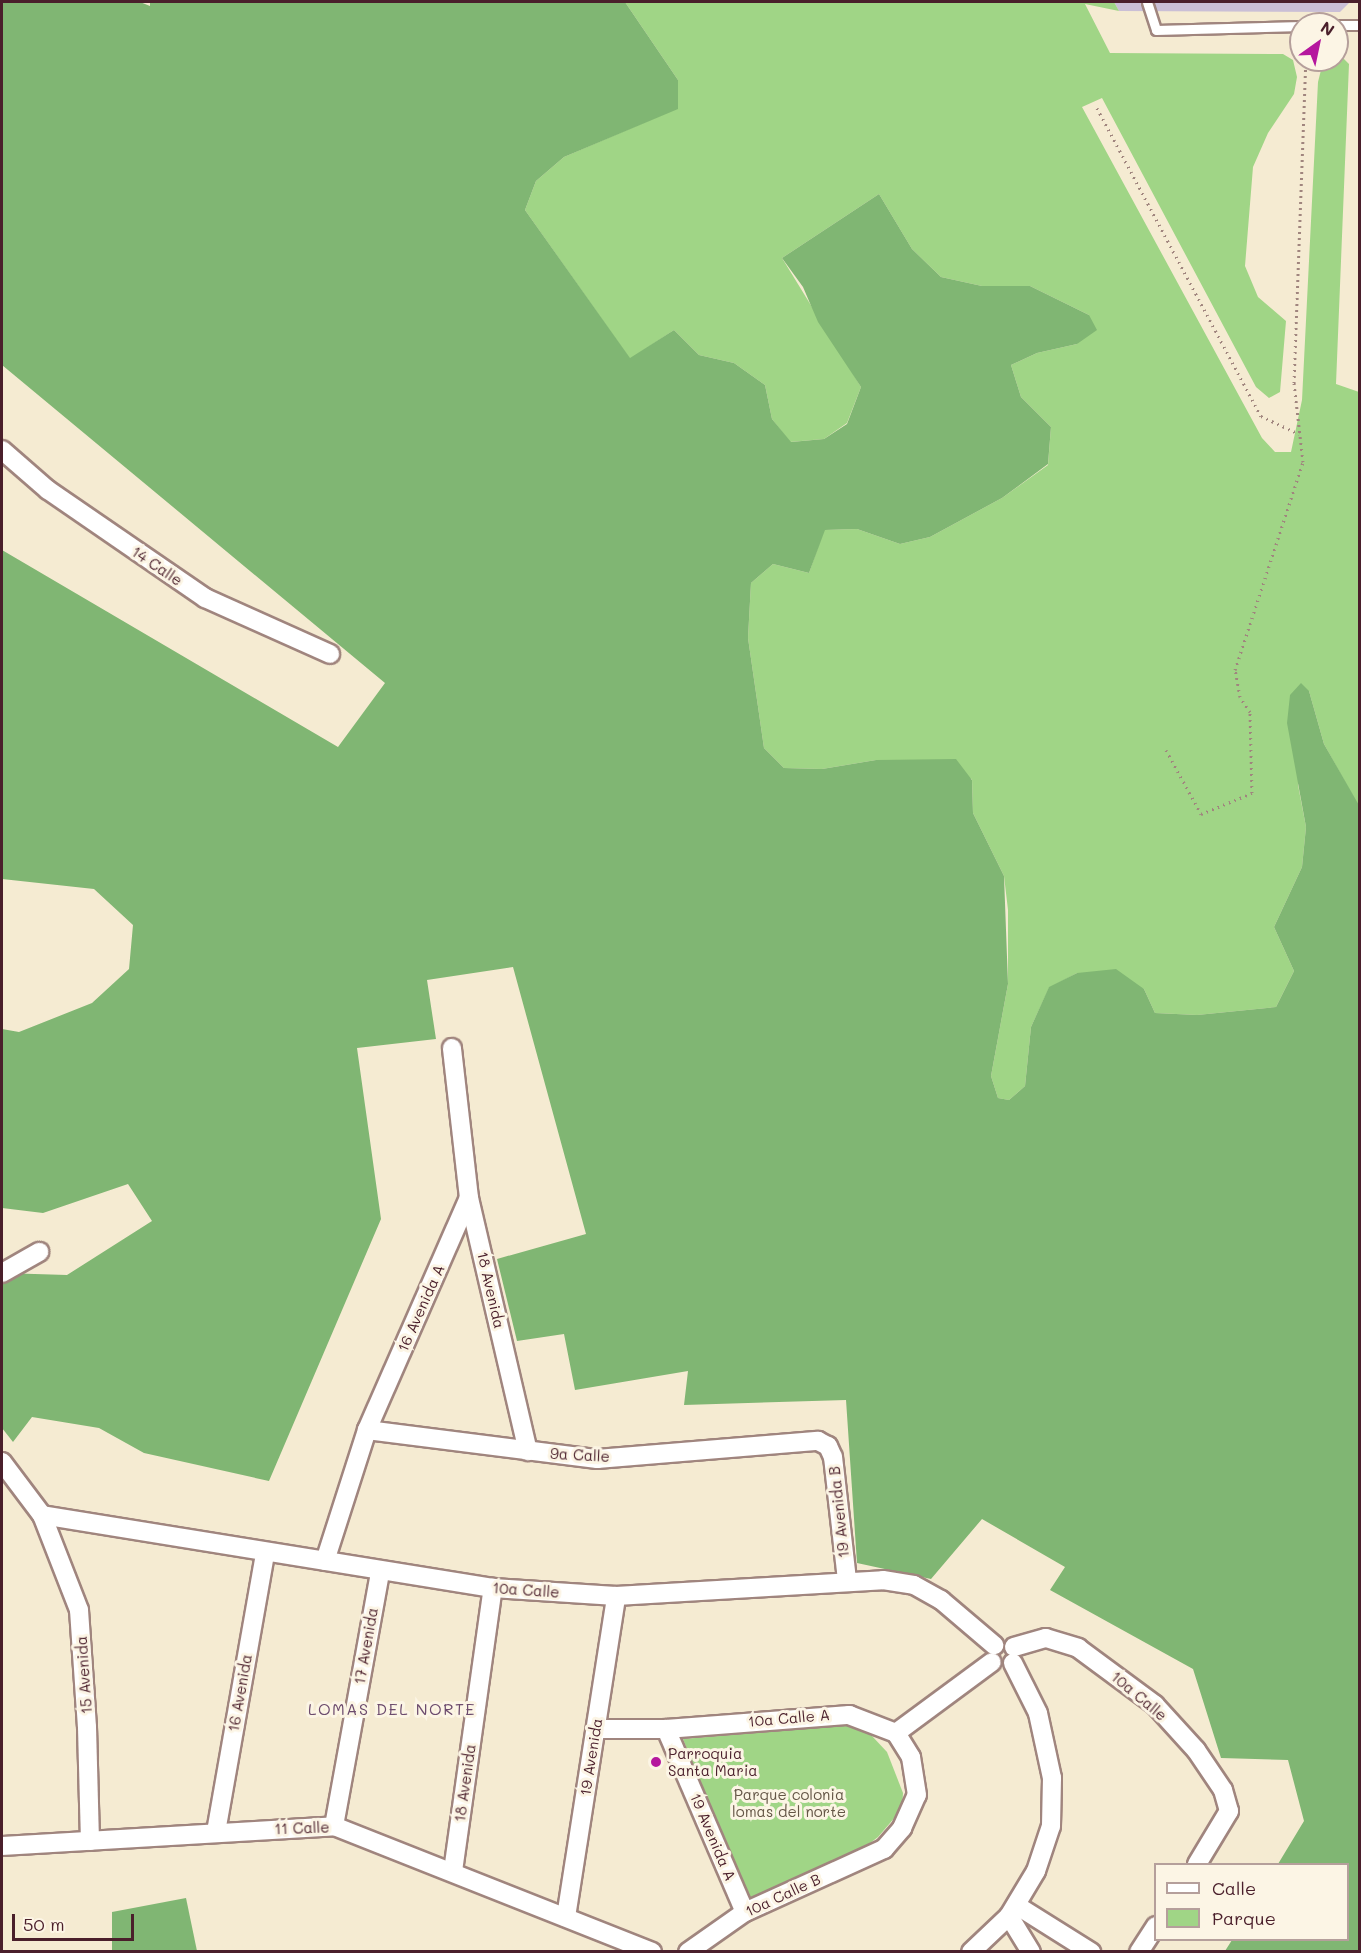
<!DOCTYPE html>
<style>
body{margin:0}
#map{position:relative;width:1361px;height:1953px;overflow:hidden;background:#f5ebd2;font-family:Mali,sans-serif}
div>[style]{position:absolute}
.industrial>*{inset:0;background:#cabfd6}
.green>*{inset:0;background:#a0d586}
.forest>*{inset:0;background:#80b673}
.path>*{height:3px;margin-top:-1.5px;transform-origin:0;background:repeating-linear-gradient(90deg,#a0857e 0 1.5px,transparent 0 6px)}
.roads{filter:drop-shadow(2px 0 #a0857e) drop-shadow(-2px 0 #a0857e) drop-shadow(0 2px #a0857e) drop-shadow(0 -2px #a0857e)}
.service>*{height:9px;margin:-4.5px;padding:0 4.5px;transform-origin:4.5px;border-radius:4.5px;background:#fff}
.minor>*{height:18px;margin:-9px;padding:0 9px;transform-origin:9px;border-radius:9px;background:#fff}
.dots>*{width:16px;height:16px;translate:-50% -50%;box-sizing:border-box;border:3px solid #fcf5e5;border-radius:50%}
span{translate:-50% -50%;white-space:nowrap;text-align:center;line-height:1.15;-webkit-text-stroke:6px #fcf5e5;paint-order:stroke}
.street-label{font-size:15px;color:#4a1f2b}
.poi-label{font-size:15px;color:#4a1f2b}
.left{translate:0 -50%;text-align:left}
.park-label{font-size:15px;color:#645646}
.neighbourhood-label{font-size:16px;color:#6c4b6d;letter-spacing:1.5px}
.frame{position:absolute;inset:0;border:3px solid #4a1f2b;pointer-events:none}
.legend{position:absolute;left:1154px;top:1863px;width:195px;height:78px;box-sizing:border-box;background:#fcf5e5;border:2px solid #b59f9b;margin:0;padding:8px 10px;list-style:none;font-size:18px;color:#4a1f2b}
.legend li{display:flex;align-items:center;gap:12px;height:30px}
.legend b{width:30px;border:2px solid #b59f9b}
.north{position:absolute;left:1289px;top:12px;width:60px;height:60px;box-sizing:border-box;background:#fcf5e5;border:2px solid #b59f9b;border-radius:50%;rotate:33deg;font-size:16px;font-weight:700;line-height:24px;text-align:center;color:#4a1f2b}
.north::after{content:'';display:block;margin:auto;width:21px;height:27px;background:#b5179e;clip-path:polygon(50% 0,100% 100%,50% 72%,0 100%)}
.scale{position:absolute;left:12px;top:1914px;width:122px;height:27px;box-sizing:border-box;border:3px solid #4a1f2b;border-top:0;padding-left:8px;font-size:18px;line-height:21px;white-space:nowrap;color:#4a1f2b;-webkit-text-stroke:4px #fcf5e5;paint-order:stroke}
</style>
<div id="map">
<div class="industrial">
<div style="clip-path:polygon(1114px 2px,1350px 2px,1340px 12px,1119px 11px)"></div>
</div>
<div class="green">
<div style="clip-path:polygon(625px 2px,1114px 2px,1119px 11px,1085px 4px,1110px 53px,1283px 54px,1293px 60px,1297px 77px,1294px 94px,1268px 133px,1253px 167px,1245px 266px,1258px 297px,1286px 321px,1280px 392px,1269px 398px,1256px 387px,1102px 98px,1082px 107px,1262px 438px,1275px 452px,1291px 452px,1302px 400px,1318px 82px,1322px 66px,1329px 60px,1342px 57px,1349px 64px,1336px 384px,1359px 392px,1359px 807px,1324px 744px,1309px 691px,1298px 785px,1306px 827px,1302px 867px,1274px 927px,1294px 971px,1276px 1007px,1197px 1015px,1155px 1013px,1144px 989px,1077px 973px,1049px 988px,1031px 1027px,1025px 1086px,1009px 1100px,998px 1098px,991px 1076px,1008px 984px,1008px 910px,1004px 876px,973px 813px,972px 779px,876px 760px,822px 769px,784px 768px,764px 748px,748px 638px,751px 583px,773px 564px,809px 573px,824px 530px,857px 529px,900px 544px,930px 537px,1002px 498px,1048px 465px,1051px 427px,1021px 397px,1011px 365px,1037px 353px,1077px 344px,1089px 315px,1030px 286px,982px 286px,941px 277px,912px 249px,879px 194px,782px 258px,861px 387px,847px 423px,824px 439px,790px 442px,772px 419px,765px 385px,734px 363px,699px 355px,674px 330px,630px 359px,525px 210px,536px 181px,564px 157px,678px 108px,678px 80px)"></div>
<div style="clip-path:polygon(852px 1725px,872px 1736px,887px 1752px,903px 1793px,902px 1809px,878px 1837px,857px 1853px,756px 1898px,745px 1896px,683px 1739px)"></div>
</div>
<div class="forest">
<div style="clip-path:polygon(2px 2px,140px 2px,150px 6px,150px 2px,625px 2px,678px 80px,678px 109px,564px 157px,536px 181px,525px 210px,630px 358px,674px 330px,699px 355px,734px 363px,765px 385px,772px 419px,791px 442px,824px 439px,847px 424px,861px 387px,818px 322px,803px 287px,782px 258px,879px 194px,912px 249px,941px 277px,982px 286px,1030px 286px,1089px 315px,1097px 330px,1077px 344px,1037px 353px,1011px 365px,1021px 397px,1051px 427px,1048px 464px,1002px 498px,930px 537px,900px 544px,857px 529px,825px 530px,809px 573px,773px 564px,751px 583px,748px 638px,764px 748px,784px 768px,822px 769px,876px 760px,956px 759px,972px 780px,973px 813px,1004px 876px,1008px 984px,991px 1076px,998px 1098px,1009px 1100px,1025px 1086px,1031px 1027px,1049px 987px,1077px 973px,1116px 969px,1144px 989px,1155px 1013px,1197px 1015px,1276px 1007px,1294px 971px,1274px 927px,1302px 867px,1306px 827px,1287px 723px,1290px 695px,1301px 683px,1309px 691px,1324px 744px,1360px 807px,1359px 1951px,1225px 1951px,1232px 1940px,1348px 1940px,1348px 1864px,1278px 1864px,1304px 1821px,1288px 1760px,1221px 1758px,1193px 1669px,1050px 1590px,1065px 1567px,982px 1519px,931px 1579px,857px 1563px,846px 1400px,684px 1405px,688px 1371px,575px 1390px,564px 1334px,517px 1341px,497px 1259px,586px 1234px,513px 967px,427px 980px,436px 1039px,357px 1048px,381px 1219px,269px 1481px,144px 1453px,99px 1428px,32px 1417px,13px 1442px,2px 1428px,2px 1273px,67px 1275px,152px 1221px,128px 1184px,43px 1213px,2px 1208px,2px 1029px,19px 1032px,92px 1003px,129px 969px,133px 925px,94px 889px,2px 879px,2px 550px,338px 747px,385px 683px,2px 365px)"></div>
<div style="clip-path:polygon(186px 1898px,197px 1951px,112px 1951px,112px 1912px)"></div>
</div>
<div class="path">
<div style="left:1097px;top:108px;width:349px;rotate:62deg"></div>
<div style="left:1261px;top:416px;width:42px;rotate:25.3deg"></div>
<div style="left:1166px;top:750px;width:73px;rotate:61.3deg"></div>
<div style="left:1201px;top:814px;width:55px;rotate:-22.4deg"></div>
<div style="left:1252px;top:793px;width:81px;rotate:-91.4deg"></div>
<div style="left:1250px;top:712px;width:18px;rotate:-124deg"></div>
<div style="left:1240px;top:697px;width:27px;rotate:-100deg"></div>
<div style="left:1235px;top:670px;width:219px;rotate:-71.9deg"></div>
<div style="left:1303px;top:462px;width:80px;rotate:-96.5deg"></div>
<div style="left:1294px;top:383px;width:323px;rotate:-87.9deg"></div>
</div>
<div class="roads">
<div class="service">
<div style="left:1147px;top:2px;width:29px;rotate:72deg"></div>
<div style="left:1156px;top:30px;width:145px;rotate:-1.6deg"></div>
<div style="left:1337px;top:25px;width:23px"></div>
</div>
<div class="minor">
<div style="left:2px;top:450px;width:61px;rotate:41deg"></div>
<div style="left:48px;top:490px;width:191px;rotate:34.5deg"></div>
<div style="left:205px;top:598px;width:137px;rotate:24.1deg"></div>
<div style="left:469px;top:1198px;width:260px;rotate:76.9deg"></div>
<div style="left:2px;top:1273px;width:43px;rotate:-29.6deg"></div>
<div style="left:367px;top:1430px;width:232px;rotate:7.2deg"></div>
<div style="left:597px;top:1459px;width:222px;rotate:-4.7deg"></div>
<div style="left:818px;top:1441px;width:11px;rotate:27deg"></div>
<div style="left:828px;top:1446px;width:12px;rotate:66deg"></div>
<div style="left:833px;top:1457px;width:123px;rotate:83.5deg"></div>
<div style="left:2px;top:1462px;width:66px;rotate:53deg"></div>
<div style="left:42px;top:1515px;width:102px;rotate:68.7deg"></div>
<div style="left:79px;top:1610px;width:117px;rotate:86.1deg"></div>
<div style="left:87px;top:1727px;width:114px;rotate:88.5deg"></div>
<div style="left:42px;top:1515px;width:457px;rotate:9.2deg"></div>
<div style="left:493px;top:1588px;width:123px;rotate:3.7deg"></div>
<div style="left:616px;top:1596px;width:267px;rotate:-3.4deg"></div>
<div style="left:883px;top:1580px;width:31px;rotate:9deg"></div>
<div style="left:914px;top:1585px;width:31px;rotate:29deg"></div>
<div style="left:941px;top:1600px;width:70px;rotate:40.3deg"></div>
<div style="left:325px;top:1561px;width:138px;rotate:-72.2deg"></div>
<div style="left:367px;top:1430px;width:253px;rotate:-66.3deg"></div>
<div style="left:469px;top:1198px;width:151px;rotate:-96.5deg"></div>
<div style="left:1014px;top:1647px;width:33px;rotate:-16deg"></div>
<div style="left:1046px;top:1638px;width:34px;rotate:17deg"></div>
<div style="left:1078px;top:1648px;width:96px;rotate:36.5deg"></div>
<div style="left:1155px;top:1705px;width:61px;rotate:47.7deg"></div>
<div style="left:1196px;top:1750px;width:48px;rotate:56deg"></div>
<div style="left:1223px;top:1790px;width:22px;rotate:74deg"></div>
<div style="left:1229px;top:1811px;width:62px;rotate:121.1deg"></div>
<div style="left:596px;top:1729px;width:70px"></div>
<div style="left:666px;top:1729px;width:184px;rotate:-4.4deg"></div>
<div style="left:849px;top:1715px;width:50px;rotate:21deg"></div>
<div style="left:666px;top:1729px;width:199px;rotate:66.7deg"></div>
<div style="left:896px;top:1733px;width:119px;rotate:-36.5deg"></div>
<div style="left:334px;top:1826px;width:258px;rotate:-79.7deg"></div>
<div style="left:216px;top:1832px;width:282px;rotate:-80deg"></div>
<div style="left:2px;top:1846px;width:333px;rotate:-3.4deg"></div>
<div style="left:334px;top:1826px;width:342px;rotate:21.6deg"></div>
<div style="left:453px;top:1871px;width:286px;rotate:-82deg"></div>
<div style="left:1016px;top:1905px;width:89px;rotate:32.1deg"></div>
<div style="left:1009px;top:1916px;width:42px;rotate:58.6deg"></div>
<div style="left:566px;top:1917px;width:325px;rotate:-81.1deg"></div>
<div style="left:688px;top:1952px;width:70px;rotate:-35.1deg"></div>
<div style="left:745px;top:1912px;width:153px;rotate:-24.4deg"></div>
<div style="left:884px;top:1849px;width:28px;rotate:-49deg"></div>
<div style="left:902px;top:1828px;width:36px;rotate:-66deg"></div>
<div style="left:917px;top:1795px;width:38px;rotate:-99deg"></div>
<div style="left:911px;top:1757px;width:28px;rotate:-122deg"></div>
<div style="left:971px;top:1952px;width:52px;rotate:-43.5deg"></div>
<div style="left:1009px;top:1916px;width:52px;rotate:-59deg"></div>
<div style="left:1036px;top:1871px;width:47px;rotate:-71.6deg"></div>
<div style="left:1051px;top:1826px;width:48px;rotate:-88.8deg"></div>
<div style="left:1052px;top:1778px;width:66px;rotate:-102.2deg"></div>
<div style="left:1038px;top:1713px;width:56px;rotate:-116.6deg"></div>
<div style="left:1139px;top:1952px;width:31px;rotate:-57deg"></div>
</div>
</div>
<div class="dots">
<div style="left:656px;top:1762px;background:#b5179e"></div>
</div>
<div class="street-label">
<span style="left:157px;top:566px;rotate:34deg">14 Calle</span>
<span style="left:491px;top:1290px;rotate:77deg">18 Avenida</span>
<span style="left:421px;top:1308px;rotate:-66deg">16 Avenida A</span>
<span style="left:580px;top:1455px;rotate:3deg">9a Calle</span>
<span style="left:839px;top:1512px;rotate:-96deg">19 Avenida B</span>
<span style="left:526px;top:1590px;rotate:4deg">10a Calle</span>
<span style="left:366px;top:1646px;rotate:-80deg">17 Avenida</span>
<span style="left:84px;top:1675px;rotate:-94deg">15 Avenida</span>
<span style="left:240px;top:1693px;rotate:-80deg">16 Avenida</span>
<span style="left:1139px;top:1696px;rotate:40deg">10a Calle</span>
<span style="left:789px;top:1718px;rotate:-5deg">10a Calle A</span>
<span style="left:591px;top:1757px;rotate:-81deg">19 Avenida</span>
<span style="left:465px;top:1783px;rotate:-82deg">18 Avenida</span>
<span style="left:302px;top:1828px;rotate:-2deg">11 Calle</span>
<span style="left:713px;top:1837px;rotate:67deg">19 Avenida A</span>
<span style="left:783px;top:1895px;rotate:-25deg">10a Calle B</span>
</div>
<div class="poi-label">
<span class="left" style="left:668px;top:1762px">Parroquia<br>Santa Maria</span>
</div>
<div class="park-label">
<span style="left:789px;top:1803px">Parque colonia<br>lomas del norte</span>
</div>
<div class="neighbourhood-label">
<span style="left:392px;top:1709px">LOMAS DEL NORTE</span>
</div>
<div class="frame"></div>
<ul class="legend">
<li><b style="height:8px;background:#fff"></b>Calle</li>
<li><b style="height:16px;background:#a0d586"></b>Parque</li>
</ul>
<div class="north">N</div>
<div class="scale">50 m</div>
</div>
